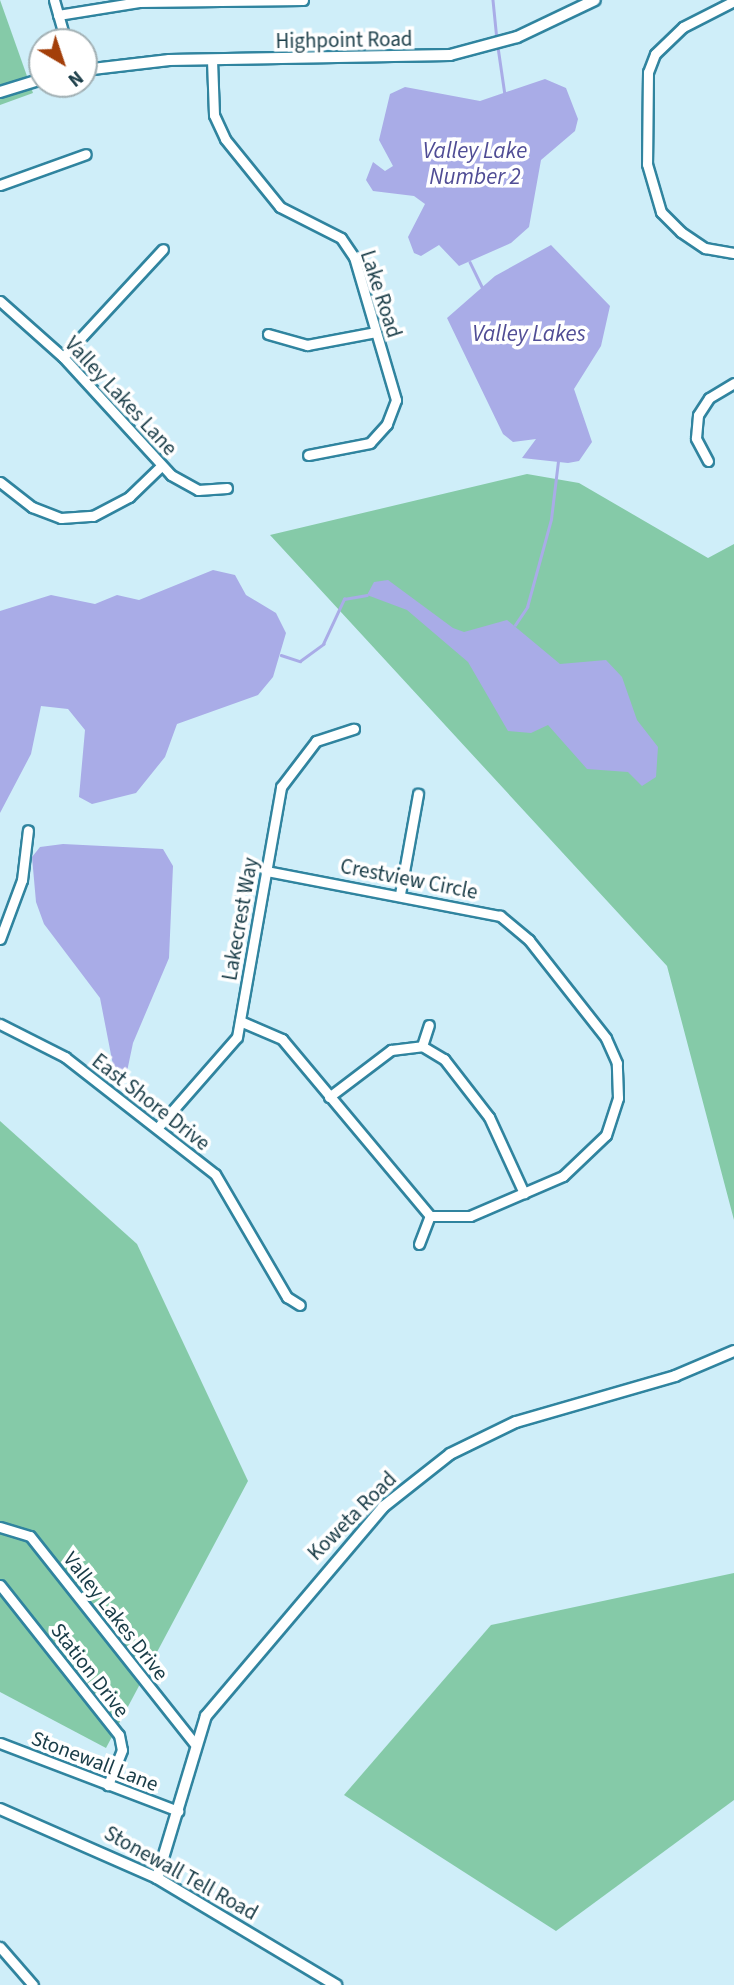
<!DOCTYPE html>
<style>
body{margin:0}
#map{position:relative;width:734px;height:1985px;overflow:hidden;background:#cfeef9;font-family:"Source Sans 3",sans-serif}
div>[style]{position:absolute}
.forest>*{inset:0;background:#85caa8}
.water>*{inset:0;background:#a9ace7}
.stream>*{height:2.5px;margin:-1.25px;padding:0 1.25px;transform-origin:1.25px;border-radius:1.25px;background:#a9ace7}
.roads{filter:drop-shadow(2px 0 #30849f) drop-shadow(-2px 0 #30849f) drop-shadow(0 2px #30849f) drop-shadow(0 -2px #30849f)}
.minor>*{height:9px;margin:-4.5px;padding:0 4.5px;transform-origin:4.5px;border-radius:4.5px;background:#fff}
.tertiary>*{height:10px;margin:-5px;padding:0 5px;transform-origin:5px;border-radius:5px;background:#fff}
span{translate:-50% -50%;white-space:nowrap;text-align:center;line-height:1.15;-webkit-text-stroke:7px #fff;paint-order:stroke}
.street-label{font-size:21px;color:#183b46}
.water-label{font-size:23px;color:#504d95;font-style:italic}
.north{position:absolute;left:28px;top:28px;width:70px;height:70px;box-sizing:border-box;background:#fff;border:2px solid #a3b1b5;border-radius:50%;rotate:141deg;font-size:19px;font-weight:700;line-height:28px;text-align:center;color:#183b46}
.north::after{content:'';display:block;margin:auto;width:24px;height:32px;background:#a33f0a;clip-path:polygon(50% 0,100% 100%,50% 72%,0 100%)}
</style>
<div id="map">
<div class="forest">
<div style="clip-path:polygon(0 0,33px 93px,0 105px)"></div>
<div style="clip-path:polygon(527px 474px,579px 483px,708px 558px,734px 544px,734px 1220px,667px 966px,270px 535px)"></div>
<div style="clip-path:polygon(0 1121px,137px 1244px,248px 1481px,106px 1748px,0 1692px)"></div>
<div style="clip-path:polygon(734px 1573px,734px 1800px,556px 1931px,344px 1795px,491px 1625px)"></div>
</div>
<div class="water">
<div style="clip-path:polygon(545px 79px,566px 88px,578px 119px,575px 131px,541px 160px,529px 227px,511px 243px,459px 266px,439px 245px,421px 256px,414px 253px,408px 237px,425px 204px,414px 196px,373px 191px,366px 180px,373px 162px,385px 171px,393px 166px,379px 140px,390px 94px,405px 87px,480px 101px)"></div>
<div style="clip-path:polygon(551px 245px,610px 306px,601px 346px,574px 389px,592px 442px,579px 461px,568px 463px,522px 458px,536px 439px,513px 442px,503px 434px,447px 318px,495px 276px)"></div>
<div style="clip-path:polygon(213px 570px,235px 575px,246px 595px,276px 613px,286px 633px,273px 677px,258px 695px,177px 724px,165px 757px,136px 793px,92px 804px,79px 797px,85px 730px,68px 709px,41px 706px,31px 754px,0 813px,0 611px,51px 595px,95px 604px,117px 595px,139px 600px)"></div>
<div style="clip-path:polygon(388px 580px,453px 628px,464px 632px,507px 620px,560px 664px,606px 660px,622px 677px,637px 720px,658px 747px,656px 777px,642px 786px,628px 772px,587px 769px,548px 725px,531px 733px,508px 731px,468px 662px,407px 610px,367px 595px,374px 582px)"></div>
<div style="clip-path:polygon(63px 844px,163px 849px,173px 866px,169px 958px,133px 1043px,125px 1081px,113px 1065px,100px 998px,44px 924px,36px 902px,32px 857px,40px 847px)"></div>
</div>
<div class="stream">
<div style="left:493px;top:0;width:40px;rotate:84.3deg"></div>
<div style="left:498px;top:47px;width:49px;rotate:81.7deg"></div>
<div style="left:470px;top:262px;width:28px;rotate:64deg"></div>
<div style="left:515px;top:625px;width:22px;rotate:-56deg"></div>
<div style="left:527px;top:607px;width:91px;rotate:-74.7deg"></div>
<div style="left:551px;top:519px;width:58px;rotate:-83.1deg"></div>
<div style="left:281px;top:655px;width:20px;rotate:18deg"></div>
<div style="left:300px;top:661px;width:29px;rotate:-36deg"></div>
<div style="left:323px;top:644px;width:50px;rotate:-65deg"></div>
<div style="left:344px;top:599px;width:23px;rotate:-10deg"></div>
</div>
<div class="roads">
<div class="minor">
<div style="left:54px;top:0;width:44px;rotate:74.1deg"></div>
<div style="left:734px;top:1px;width:57px;rotate:153deg"></div>
<div style="left:683px;top:27px;width:39px;rotate:136deg"></div>
<div style="left:655px;top:54px;width:19px;rotate:111deg"></div>
<div style="left:648px;top:72px;width:92px;rotate:90.6deg"></div>
<div style="left:647px;top:164px;width:50px;rotate:73.7deg"></div>
<div style="left:661px;top:212px;width:28px;rotate:45deg"></div>
<div style="left:681px;top:232px;width:29px;rotate:34deg"></div>
<div style="left:705px;top:248px;width:29px;rotate:10deg"></div>
<div style="left:58px;top:15px;width:82px;rotate:-9.1deg"></div>
<div style="left:139px;top:2px;width:164px;rotate:-0.7deg"></div>
<div style="left:212px;top:60px;width:55px;rotate:87.9deg"></div>
<div style="left:214px;top:115px;width:26px;rotate:65deg"></div>
<div style="left:225px;top:139px;width:87px;rotate:51deg"></div>
<div style="left:280px;top:207px;width:68px;rotate:26.9deg"></div>
<div style="left:341px;top:238px;width:23px;rotate:56deg"></div>
<div style="left:354px;top:257px;width:149px;rotate:73.6deg"></div>
<div style="left:396px;top:400px;width:26px;rotate:111deg"></div>
<div style="left:387px;top:424px;width:25px;rotate:132deg"></div>
<div style="left:370px;top:443px;width:63px;rotate:169deg"></div>
<div style="left:0;top:185px;width:91px;rotate:-19.8deg"></div>
<div style="left:0;top:301px;width:84px;rotate:41.6deg"></div>
<div style="left:63px;top:357px;width:160px;rotate:47.5deg"></div>
<div style="left:171px;top:475px;width:31px;rotate:29deg"></div>
<div style="left:198px;top:490px;width:29px;rotate:-4deg"></div>
<div style="left:268px;top:334px;width:41px;rotate:15.8deg"></div>
<div style="left:307px;top:345px;width:70px;rotate:-10.7deg"></div>
<div style="left:63px;top:357px;width:147px;rotate:-47.2deg"></div>
<div style="left:708px;top:461px;width:26px;rotate:-118deg"></div>
<div style="left:696px;top:438px;width:23px;rotate:-85deg"></div>
<div style="left:698px;top:415px;width:20px;rotate:-57deg"></div>
<div style="left:709px;top:398px;width:29px;rotate:-31deg"></div>
<div style="left:0;top:482px;width:41px;rotate:38deg"></div>
<div style="left:32px;top:507px;width:31px;rotate:21deg"></div>
<div style="left:61px;top:518px;width:32px;rotate:-4deg"></div>
<div style="left:93px;top:516px;width:41px;rotate:-27.8deg"></div>
<div style="left:129px;top:497px;width:45px;rotate:-44.1deg"></div>
<div style="left:400px;top:894px;width:102px;rotate:-79.8deg"></div>
<div style="left:0;top:939px;width:63px;rotate:-69.6deg"></div>
<div style="left:22px;top:880px;width:50px;rotate:-83.2deg"></div>
<div style="left:240px;top:1021px;width:46px;rotate:23.2deg"></div>
<div style="left:282px;top:1039px;width:231px;rotate:50.1deg"></div>
<div style="left:430px;top:1216px;width:40px"></div>
<div style="left:470px;top:1216px;width:101px;rotate:-23.3deg"></div>
<div style="left:563px;top:1176px;width:59px;rotate:-43.6deg"></div>
<div style="left:606px;top:1135px;width:39px;rotate:-72deg"></div>
<div style="left:618px;top:1098px;width:35px;rotate:-92deg"></div>
<div style="left:617px;top:1063px;width:27px;rotate:-114deg"></div>
<div style="left:606px;top:1038px;width:125px;rotate:-128.2deg"></div>
<div style="left:529px;top:940px;width:38px;rotate:-140deg"></div>
<div style="left:500px;top:916px;width:238px;rotate:-169.1deg"></div>
<div style="left:0;top:1024px;width:73px;rotate:26.9deg"></div>
<div style="left:65px;top:1057px;width:190px;rotate:38deg"></div>
<div style="left:215px;top:1174px;width:143px;rotate:59.7deg"></div>
<div style="left:287px;top:1297px;width:15px;rotate:32deg"></div>
<div style="left:422px;top:1046px;width:22px;rotate:-72deg"></div>
<div style="left:329px;top:1097px;width:78px;rotate:-37.2deg"></div>
<div style="left:391px;top:1050px;width:31px;rotate:-7deg"></div>
<div style="left:422px;top:1046px;width:26px;rotate:31deg"></div>
<div style="left:444px;top:1059px;width:73px;rotate:52.2deg"></div>
<div style="left:489px;top:1117px;width:84px;rotate:65.3deg"></div>
<div style="left:159px;top:1126px;width:118px;rotate:-48.8deg"></div>
<div style="left:237px;top:1037px;width:254px;rotate:-80deg"></div>
<div style="left:281px;top:787px;width:58px;rotate:-52.7deg"></div>
<div style="left:316px;top:741px;width:40px;rotate:-18deg"></div>
<div style="left:419px;top:1244px;width:30px;rotate:-69deg"></div>
<div style="left:0;top:1527px;width:31px;rotate:17deg"></div>
<div style="left:30px;top:1536px;width:264px;rotate:51.6deg"></div>
<div style="left:0;top:1585px;width:191px;rotate:51.6deg"></div>
<div style="left:119px;top:1735px;width:15px;rotate:79deg"></div>
<div style="left:122px;top:1750px;width:38px;rotate:112deg"></div>
<div style="left:0;top:1743px;width:191px;rotate:20.9deg"></div>
<div style="left:0;top:1947px;width:50px;rotate:49deg"></div>
</div>
<div class="tertiary">
<div style="left:84px;top:70px;width:86px;rotate:-6.7deg"></div>
<div style="left:169px;top:60px;width:281px;rotate:-1deg"></div>
<div style="left:450px;top:55px;width:69px;rotate:-15deg"></div>
<div style="left:517px;top:37px;width:86px;rotate:-25.4deg"></div>
<div style="left:0;top:92px;width:44px;rotate:-17.2deg"></div>
<div style="left:0;top:1809px;width:171px;rotate:23.7deg"></div>
<div style="left:157px;top:1878px;width:209px;rotate:30.9deg"></div>
<div style="left:157px;top:1878px;width:169px;rotate:-73.2deg"></div>
<div style="left:206px;top:1716px;width:274px;rotate:-49.7deg"></div>
<div style="left:383px;top:1507px;width:85px;rotate:-38.3deg"></div>
<div style="left:450px;top:1454px;width:73px;rotate:-25.9deg"></div>
<div style="left:516px;top:1422px;width:166px;rotate:-16.1deg"></div>
<div style="left:675px;top:1376px;width:64px;rotate:-23deg"></div>
</div>
</div>
<div class="street-label">
<span style="left:344px;top:40px;rotate:-1deg">Highpoint Road</span>
<span style="left:381px;top:294px;rotate:72deg">Lake Road</span>
<span style="left:121px;top:396px;rotate:47deg">Valley Lakes Lane</span>
<span style="left:409px;top:879px;rotate:11deg">Crestview Circle</span>
<span style="left:240px;top:919px;rotate:-80deg">Lakecrest Way</span>
<span style="left:151px;top:1102px;rotate:38deg">East Shore Drive</span>
<span style="left:352px;top:1516px;rotate:-45deg">Koweta Road</span>
<span style="left:116px;top:1616px;rotate:52deg">Valley Lakes Drive</span>
<span style="left:90px;top:1670px;rotate:52deg">Station Drive</span>
<span style="left:95px;top:1761px;rotate:21deg">Stonewall Lane</span>
<span style="left:181px;top:1873px;rotate:29deg">Stonewall Tell Road</span>
</div>
<div class="water-label">
<span style="left:475px;top:164px">Valley Lake<br>Number 2</span>
<span style="left:529px;top:334px">Valley Lakes</span>
</div>
<div class="north">N</div>
</div>
